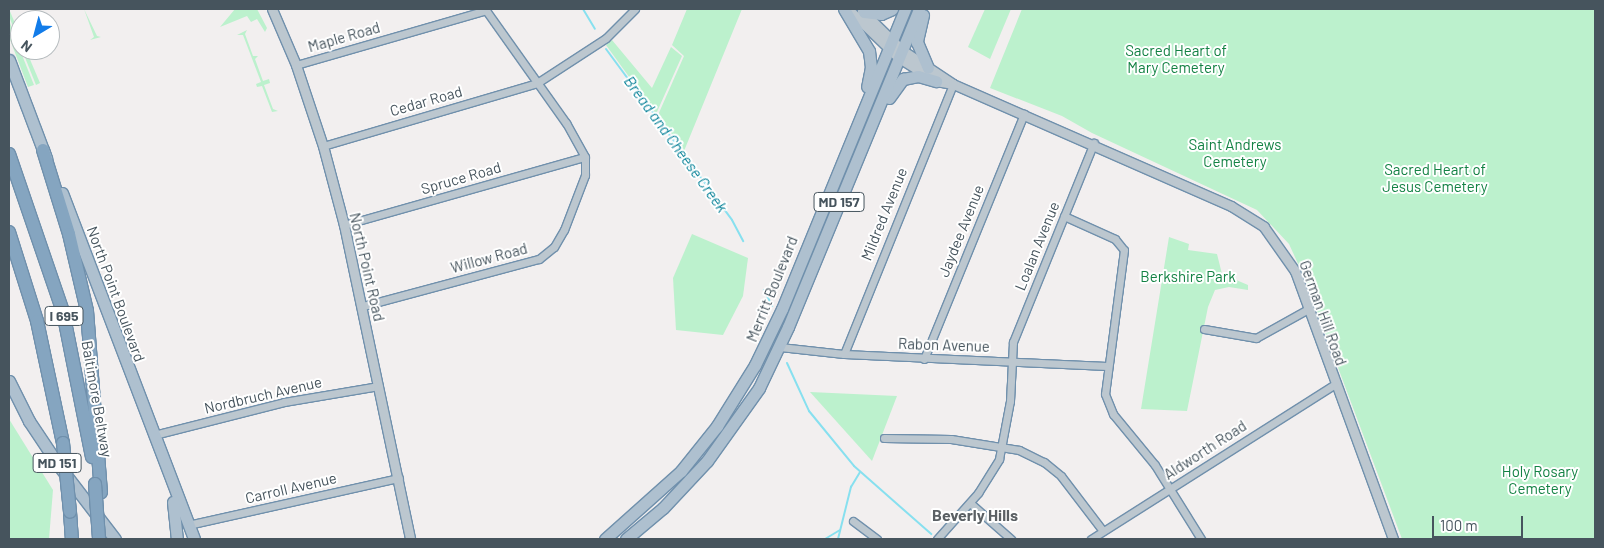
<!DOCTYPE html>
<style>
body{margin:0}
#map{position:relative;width:1604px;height:548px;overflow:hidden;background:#f2efef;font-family:Barlow,sans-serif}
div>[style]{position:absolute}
.green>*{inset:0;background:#bcf1cd}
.stream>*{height:2px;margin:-1px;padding:0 1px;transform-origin:1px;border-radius:1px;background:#87e0ef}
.roads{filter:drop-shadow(1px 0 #7090ac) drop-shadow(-1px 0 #7090ac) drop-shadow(0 1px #7090ac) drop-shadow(0 -1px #7090ac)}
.minor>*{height:7px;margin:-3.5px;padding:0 3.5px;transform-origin:3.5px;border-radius:3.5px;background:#bcc7cf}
.tertiary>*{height:9px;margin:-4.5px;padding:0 4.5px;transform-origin:4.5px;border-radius:4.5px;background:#bcc7cf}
.primary>*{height:11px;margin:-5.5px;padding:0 5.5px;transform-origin:5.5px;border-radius:5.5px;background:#aec0cf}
.motorway>*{height:12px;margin:-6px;padding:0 6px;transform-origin:6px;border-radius:6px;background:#85a5c0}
.bridges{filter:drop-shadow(1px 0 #7090ac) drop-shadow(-1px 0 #7090ac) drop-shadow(0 1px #7090ac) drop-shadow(0 -1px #7090ac)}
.motorway-bridge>*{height:12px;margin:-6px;padding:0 6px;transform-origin:6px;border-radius:6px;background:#85a5c0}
span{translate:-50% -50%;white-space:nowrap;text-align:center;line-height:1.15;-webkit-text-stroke:4px #fff;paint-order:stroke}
.shield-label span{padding:1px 4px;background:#fff;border:1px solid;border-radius:4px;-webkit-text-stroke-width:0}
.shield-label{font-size:14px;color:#46545d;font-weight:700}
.street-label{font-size:15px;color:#46545d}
.park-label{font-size:15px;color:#138244}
.water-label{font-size:16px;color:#088298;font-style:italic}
.neighbourhood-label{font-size:16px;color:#5b6064;font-weight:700}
.frame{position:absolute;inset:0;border:10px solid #46545d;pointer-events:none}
.north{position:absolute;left:10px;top:10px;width:50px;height:50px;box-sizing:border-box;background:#fff;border:1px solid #b5bbbe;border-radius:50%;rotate:217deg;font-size:14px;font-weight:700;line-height:20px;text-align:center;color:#46545d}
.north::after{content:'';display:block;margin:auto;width:18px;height:22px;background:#127ce9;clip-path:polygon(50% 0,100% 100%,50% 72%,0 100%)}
.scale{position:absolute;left:1432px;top:516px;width:91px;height:22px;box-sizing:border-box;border:2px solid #46545d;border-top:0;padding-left:6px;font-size:15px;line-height:18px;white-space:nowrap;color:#46545d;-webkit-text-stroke:4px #fff;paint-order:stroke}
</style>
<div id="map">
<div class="green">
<div style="clip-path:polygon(9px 9px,20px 35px,20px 45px,9px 16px)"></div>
<div style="clip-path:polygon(84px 9px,97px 36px,101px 37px,90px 40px,94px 37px)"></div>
<div style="clip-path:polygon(235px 9px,257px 9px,267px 28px,265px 32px,257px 19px,251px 22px,247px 16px,220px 27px)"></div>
<div style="clip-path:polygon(687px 9px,742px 9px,684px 151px,658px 115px,684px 56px,672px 45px)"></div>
<div style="clip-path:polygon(985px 9px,1011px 9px,990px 59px,968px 47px)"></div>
<div style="clip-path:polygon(1022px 9px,1595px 9px,1595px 539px,1402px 539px,1305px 279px,1289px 244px,1257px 210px,1092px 133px,1062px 116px,990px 88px)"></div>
<div style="clip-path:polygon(9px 20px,20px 50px,34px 85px,28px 87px,9px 37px)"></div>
<div style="clip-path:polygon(247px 30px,245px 34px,253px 56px,258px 56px,255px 59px,263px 81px,269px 79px,270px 83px,264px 85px,273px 109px,278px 111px,272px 112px,262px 86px,257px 87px,256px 84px,261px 82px,243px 35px,237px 35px)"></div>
<div style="clip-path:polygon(612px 40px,652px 88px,671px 47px,682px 56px,656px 114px,606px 45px)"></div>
<div style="clip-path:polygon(22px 50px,26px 50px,40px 83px,36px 85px)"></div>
<div style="clip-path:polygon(692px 234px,748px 258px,743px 296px,723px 335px,676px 330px,673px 278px)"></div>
<div style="clip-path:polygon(1169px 237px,1189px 244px,1188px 250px,1217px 254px,1222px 274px,1248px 285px,1248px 290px,1229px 287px,1215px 290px,1208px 307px,1187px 411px,1141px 409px)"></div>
<div style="clip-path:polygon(810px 392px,897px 396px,872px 461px)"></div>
<div style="clip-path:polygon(9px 419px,53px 490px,49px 539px,9px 539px)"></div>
</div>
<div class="stream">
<div style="left:583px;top:9px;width:23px;rotate:59deg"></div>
<div style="left:606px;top:49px;width:212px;rotate:53.6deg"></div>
<div style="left:732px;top:220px;width:24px;rotate:62deg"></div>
<div style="left:764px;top:290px;width:18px;rotate:63deg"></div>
<div style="left:787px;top:363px;width:53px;rotate:65.4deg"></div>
<div style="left:809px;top:411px;width:71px;rotate:50.7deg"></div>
<div style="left:854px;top:466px;width:103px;rotate:41.4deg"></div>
<div style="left:825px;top:539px;width:17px;rotate:-31deg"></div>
<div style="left:838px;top:539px;width:54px;rotate:-76deg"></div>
<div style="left:851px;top:487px;width:17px;rotate:-59deg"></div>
</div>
<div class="roads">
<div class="minor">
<div style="left:296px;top:65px;width:198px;rotate:-16.1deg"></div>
<div style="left:323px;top:146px;width:223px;rotate:-16.4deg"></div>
<div style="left:537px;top:83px;width:82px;rotate:-33.1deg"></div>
<div style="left:606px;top:38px;width:41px;rotate:-45deg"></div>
<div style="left:1064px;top:216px;width:56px;rotate:24.3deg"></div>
<div style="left:1115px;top:239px;width:14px;rotate:51deg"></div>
<div style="left:1124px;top:250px;width:145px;rotate:97.5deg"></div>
<div style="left:1105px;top:394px;width:22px;rotate:68deg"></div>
<div style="left:1113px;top:414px;width:66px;rotate:50.5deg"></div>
<div style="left:1155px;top:465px;width:87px;rotate:58.1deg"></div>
<div style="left:344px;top:225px;width:250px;rotate:-15.8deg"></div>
<div style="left:363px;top:306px;width:182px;rotate:-15deg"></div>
<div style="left:539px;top:259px;width:19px;rotate:-39deg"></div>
<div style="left:554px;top:247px;width:20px;rotate:-60deg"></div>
<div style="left:564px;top:230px;width:59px;rotate:-69.1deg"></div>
<div style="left:585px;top:175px;width:18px;rotate:-90deg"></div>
<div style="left:585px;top:157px;width:39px;rotate:-119deg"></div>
<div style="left:566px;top:123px;width:140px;rotate:-125.4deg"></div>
<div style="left:1204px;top:329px;width:53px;rotate:9.8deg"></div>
<div style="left:1256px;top:338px;width:60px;rotate:-29.1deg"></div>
<div style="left:780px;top:347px;width:64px;rotate:6.2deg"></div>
<div style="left:844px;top:354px;width:263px;rotate:2.6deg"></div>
<div style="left:844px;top:354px;width:291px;rotate:-68deg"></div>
<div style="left:924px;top:359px;width:265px;rotate:-67.8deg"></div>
<div style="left:154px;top:435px;width:134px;rotate:-14.2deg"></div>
<div style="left:284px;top:402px;width:96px;rotate:-9.6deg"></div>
<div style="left:884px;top:438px;width:67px;rotate:0.9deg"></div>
<div style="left:951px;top:439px;width:69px;rotate:9.2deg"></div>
<div style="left:1019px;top:450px;width:28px;rotate:26deg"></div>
<div style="left:1044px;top:462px;width:22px;rotate:39deg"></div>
<div style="left:1061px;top:476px;width:69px;rotate:52.6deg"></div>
<div style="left:970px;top:503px;width:55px;rotate:41.3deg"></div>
<div style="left:853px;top:521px;width:30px;rotate:37deg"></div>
<div style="left:188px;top:525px;width:216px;rotate:-12.6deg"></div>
<div style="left:937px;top:539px;width:62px;rotate:-48.3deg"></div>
<div style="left:978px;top:493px;width:40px;rotate:-58deg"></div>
<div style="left:999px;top:459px;width:59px;rotate:-79.3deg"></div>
<div style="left:1010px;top:401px;width:59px;rotate:-87.1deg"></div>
<div style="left:1013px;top:342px;width:215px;rotate:-67.9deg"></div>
<div style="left:1091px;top:539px;width:289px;rotate:-32.4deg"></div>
</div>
<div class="tertiary">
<div style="left:272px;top:9px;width:61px;rotate:66.8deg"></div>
<div style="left:296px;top:65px;width:85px;rotate:71.6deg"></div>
<div style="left:323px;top:146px;width:82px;rotate:75.1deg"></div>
<div style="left:344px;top:225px;width:321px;rotate:78.1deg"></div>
<div style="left:848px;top:9px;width:71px;rotate:43.9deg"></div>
<div style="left:899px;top:58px;width:44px;rotate:31.9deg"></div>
<div style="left:936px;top:81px;width:17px;rotate:10deg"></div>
<div style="left:862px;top:11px;width:56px;rotate:44.3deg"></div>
<div style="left:902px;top:50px;width:61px;rotate:33.7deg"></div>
<div style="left:953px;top:84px;width:304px;rotate:23.7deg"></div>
<div style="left:1231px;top:206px;width:39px;rotate:32deg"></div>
<div style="left:1264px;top:227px;width:54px;rotate:54.8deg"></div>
<div style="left:1295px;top:271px;width:285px;rotate:69.9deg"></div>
</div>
<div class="primary">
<div style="left:844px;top:9px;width:49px;rotate:59.2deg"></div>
<div style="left:869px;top:51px;width:16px;rotate:83deg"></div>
<div style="left:871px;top:67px;width:20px;rotate:101deg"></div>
<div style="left:864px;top:12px;width:17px;rotate:7deg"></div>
<div style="left:881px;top:14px;width:12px;rotate:-24deg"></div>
<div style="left:923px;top:15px;width:28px;rotate:103deg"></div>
<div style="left:917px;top:42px;width:28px;rotate:67deg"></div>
<div style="left:9px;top:60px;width:105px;rotate:69.3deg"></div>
<div style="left:889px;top:98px;width:24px;rotate:-54deg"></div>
<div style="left:903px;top:79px;width:15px;rotate:-11deg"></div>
<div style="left:918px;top:76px;width:19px;rotate:16deg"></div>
<div style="left:62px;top:193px;width:370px;rotate:69.1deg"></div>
<div style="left:9px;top:381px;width:45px;rotate:63.4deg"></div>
<div style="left:29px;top:421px;width:54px;rotate:56.3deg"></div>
<div style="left:59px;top:466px;width:92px;rotate:52.5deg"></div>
<div style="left:173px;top:502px;width:37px;rotate:84deg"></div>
<div style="left:605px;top:539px;width:102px;rotate:-41.8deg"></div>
<div style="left:681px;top:471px;width:58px;rotate:-51.3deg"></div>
<div style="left:717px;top:426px;width:72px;rotate:-58.1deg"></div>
<div style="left:755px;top:365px;width:62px;rotate:-64.3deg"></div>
<div style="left:782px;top:309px;width:324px;rotate:-67.7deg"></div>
<div style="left:626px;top:539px;width:48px;rotate:-40deg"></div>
<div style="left:663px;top:508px;width:64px;rotate:-46.9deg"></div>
<div style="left:707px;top:461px;width:90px;rotate:-54.5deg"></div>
<div style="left:759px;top:388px;width:68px;rotate:-64.6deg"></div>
<div style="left:788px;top:327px;width:344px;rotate:-67.6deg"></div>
</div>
<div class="motorway">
<div style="left:43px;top:150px;width:88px;rotate:72.8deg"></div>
<div style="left:69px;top:234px;width:79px;rotate:76.8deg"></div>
<div style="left:87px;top:311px;width:182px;rotate:85.6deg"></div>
<div style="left:9px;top:154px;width:167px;rotate:71.1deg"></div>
<div style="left:63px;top:312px;width:148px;rotate:78.7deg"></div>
<div style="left:9px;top:232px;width:93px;rotate:72.5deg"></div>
<div style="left:37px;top:321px;width:125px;rotate:78deg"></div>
<div style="left:70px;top:512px;width:27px;rotate:86deg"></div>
</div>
</div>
<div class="bridges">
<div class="motorway-bridge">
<div style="left:63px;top:443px;width:69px;rotate:84.2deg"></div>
<div style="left:95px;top:484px;width:55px;rotate:85.8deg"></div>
</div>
</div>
<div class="shield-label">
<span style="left:839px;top:202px">MD 157</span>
<span style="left:64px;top:316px">I 695</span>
<span style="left:57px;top:463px">MD 151</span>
</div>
<div class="street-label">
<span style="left:344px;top:37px;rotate:-16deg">Maple Road</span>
<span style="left:426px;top:101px;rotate:-16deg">Cedar Road</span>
<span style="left:461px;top:178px;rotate:-16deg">Spruce Road</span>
<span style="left:884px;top:214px;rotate:-68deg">Mildred Avenue</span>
<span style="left:961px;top:231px;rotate:-68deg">Jaydee Avenue</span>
<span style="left:1037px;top:246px;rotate:-68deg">Loalan Avenue</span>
<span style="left:489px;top:258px;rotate:-15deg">Willow Road</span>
<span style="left:367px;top:267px;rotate:77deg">North Point Road</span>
<span style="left:772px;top:289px;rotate:-68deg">Merritt Boulevard</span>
<span style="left:116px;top:294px;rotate:70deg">North Point Boulevard</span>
<span style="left:1323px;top:313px;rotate:70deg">German Hill Road</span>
<span style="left:944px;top:345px;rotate:2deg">Rabon Avenue</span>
<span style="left:263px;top:395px;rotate:-13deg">Nordbruch Avenue</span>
<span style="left:97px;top:399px;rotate:80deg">Baltimore Beltway</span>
<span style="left:1205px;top:450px;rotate:-33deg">Aldworth Road</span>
<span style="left:291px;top:488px;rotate:-13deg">Carroll Avenue</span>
</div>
<div class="park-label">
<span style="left:1176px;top:59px">Sacred Heart of<br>Mary Cemetery</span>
<span style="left:1235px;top:153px">Saint Andrews<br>Cemetery</span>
<span style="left:1435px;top:178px">Sacred Heart of<br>Jesus Cemetery</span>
<span style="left:1188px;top:277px">Berkshire Park</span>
<span style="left:1540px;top:480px">Holy Rosary<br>Cemetery</span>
</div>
<div class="water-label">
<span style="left:676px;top:144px;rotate:54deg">Bread and Cheese Creek</span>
</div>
<div class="neighbourhood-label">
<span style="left:975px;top:515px">Beverly Hills</span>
</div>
<div class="frame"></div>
<div class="north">N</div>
<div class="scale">100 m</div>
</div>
